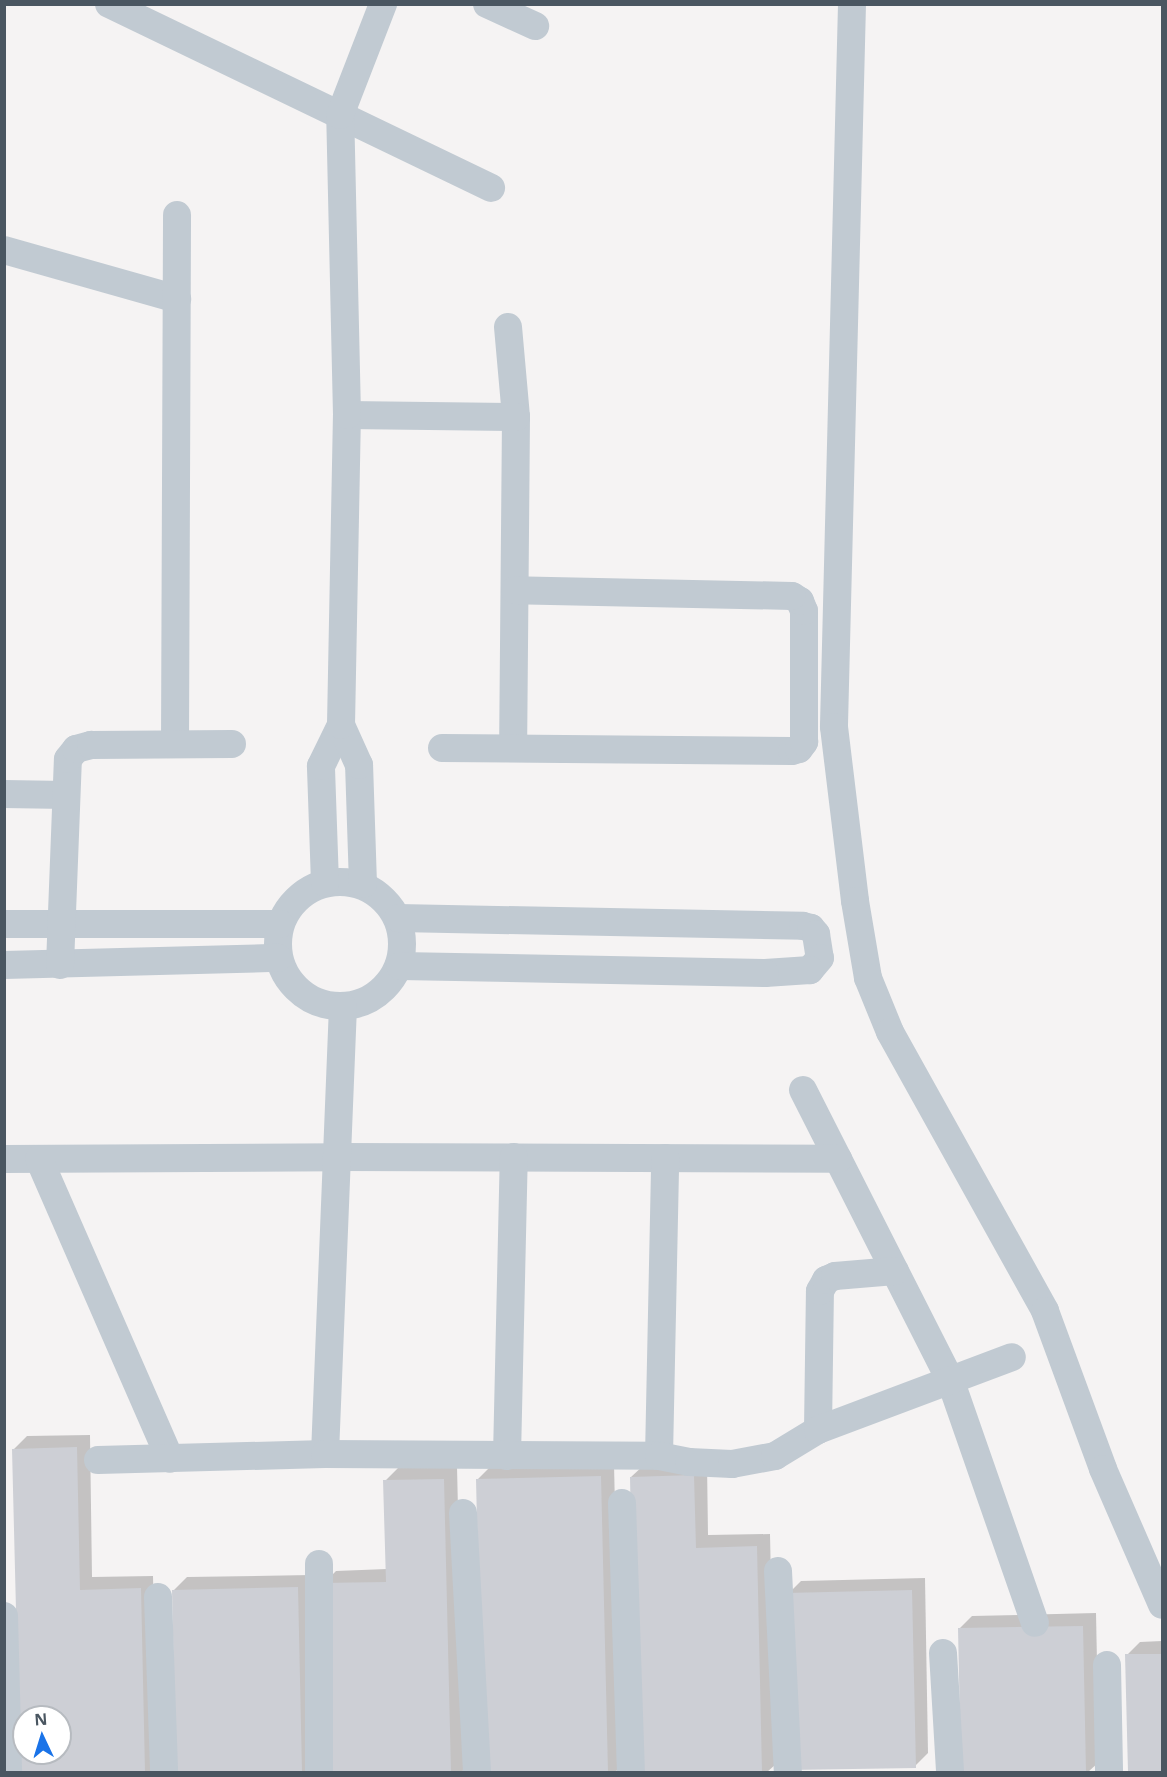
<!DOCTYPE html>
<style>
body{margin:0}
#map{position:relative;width:1167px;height:1777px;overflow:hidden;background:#f5f3f3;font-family:"Noto Sans",sans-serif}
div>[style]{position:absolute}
.shadow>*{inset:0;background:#0003}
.building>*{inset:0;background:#cdcfd5}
.street>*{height:28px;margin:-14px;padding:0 14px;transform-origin:14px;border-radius:14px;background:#c1cad2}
.street>.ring{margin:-14px;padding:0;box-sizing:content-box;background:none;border:28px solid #c1cad2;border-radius:50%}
span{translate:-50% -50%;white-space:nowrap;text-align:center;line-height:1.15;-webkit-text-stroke:6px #fff;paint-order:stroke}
.frame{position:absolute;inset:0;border:6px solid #4a5661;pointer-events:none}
.north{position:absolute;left:12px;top:1705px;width:60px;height:60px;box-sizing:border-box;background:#fff;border:2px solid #b7bbc0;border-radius:50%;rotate:356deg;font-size:16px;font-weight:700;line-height:24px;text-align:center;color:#4a5661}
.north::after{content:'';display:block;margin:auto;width:21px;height:27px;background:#1a73e8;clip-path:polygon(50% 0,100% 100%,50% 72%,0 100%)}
</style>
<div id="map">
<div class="shadow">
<div style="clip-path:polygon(evenodd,90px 1435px,92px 1577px,153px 1576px,158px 1772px,21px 1772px,14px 1449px,27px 1436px,90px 1435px,24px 1717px,60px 1717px,60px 1753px,24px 1753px,24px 1717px)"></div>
<div style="clip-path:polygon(707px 1463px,708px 1535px,770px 1534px,775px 1765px,767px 1772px,638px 1772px,631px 1477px,645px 1464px)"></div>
<div style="clip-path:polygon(614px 1464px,621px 1767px,615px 1772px,484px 1772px,478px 1479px,491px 1466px)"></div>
<div style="clip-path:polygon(457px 1466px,464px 1770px,461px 1772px,327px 1772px,323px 1584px,336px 1571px,387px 1569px,385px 1481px,398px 1468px)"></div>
<div style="clip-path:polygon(311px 1575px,315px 1772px,178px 1772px,174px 1590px,187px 1577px)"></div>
<div style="clip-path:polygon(925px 1578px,928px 1753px,915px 1766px,788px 1594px,801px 1581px)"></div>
<div style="clip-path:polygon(1096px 1613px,1099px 1762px,1088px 1772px,962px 1772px,959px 1629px,972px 1616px)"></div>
<div style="clip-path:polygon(1162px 1641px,1162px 1772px,1129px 1772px,1127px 1655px,1140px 1642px)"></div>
</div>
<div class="building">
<div style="clip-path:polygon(evenodd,77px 1447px,80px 1590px,141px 1588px,145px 1772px,20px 1772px,12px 1449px,77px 1447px,24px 1717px,60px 1717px,60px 1753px,24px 1753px,24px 1717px)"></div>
<div style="clip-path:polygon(694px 1475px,696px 1548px,757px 1546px,762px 1772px,636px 1772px,630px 1477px)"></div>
<div style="clip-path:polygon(601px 1476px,608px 1772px,483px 1772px,476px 1479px)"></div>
<div style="clip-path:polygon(444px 1479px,451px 1772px,325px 1772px,321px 1583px,386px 1582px,383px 1480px)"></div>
<div style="clip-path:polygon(298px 1587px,302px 1772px,176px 1772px,172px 1590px)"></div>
<div style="clip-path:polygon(912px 1590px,916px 1768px,790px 1770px,786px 1593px)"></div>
<div style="clip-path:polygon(1083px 1626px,1086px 1772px,961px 1772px,958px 1628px)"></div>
<div style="clip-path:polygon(1125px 1654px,1162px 1654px,1162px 1772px,1128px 1772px)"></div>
</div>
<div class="street">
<div style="left:109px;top:4px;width:424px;rotate:25.7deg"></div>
<div style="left:487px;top:4px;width:53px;rotate:24.6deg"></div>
<div style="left:852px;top:4px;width:723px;rotate:91.43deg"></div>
<div style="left:834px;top:727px;width:175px;rotate:83.1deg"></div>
<div style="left:855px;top:901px;width:78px;rotate:80.4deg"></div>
<div style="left:868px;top:978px;width:58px;rotate:67.8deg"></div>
<div style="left:890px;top:1032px;width:319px;rotate:60.9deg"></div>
<div style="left:1045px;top:1311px;width:168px;rotate:69.8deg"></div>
<div style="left:1103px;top:1469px;width:148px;rotate:66.5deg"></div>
<div style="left:4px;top:250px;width:180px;rotate:15.8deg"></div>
<div style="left:508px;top:327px;width:90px;rotate:84.9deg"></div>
<div style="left:516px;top:417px;width:330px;rotate:90.5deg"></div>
<div style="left:347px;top:415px;width:169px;rotate:0.7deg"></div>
<div style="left:175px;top:744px;width:529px;rotate:-89.78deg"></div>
<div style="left:442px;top:748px;width:350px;rotate:0.5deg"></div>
<div style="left:792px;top:751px;width:7px;rotate:-16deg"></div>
<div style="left:799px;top:749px;width:9px;rotate:-54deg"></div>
<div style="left:804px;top:742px;width:131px;rotate:-90deg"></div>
<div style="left:804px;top:611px;width:11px;rotate:-112deg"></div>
<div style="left:800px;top:601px;width:9px;rotate:-148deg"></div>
<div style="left:792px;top:596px;width:277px;rotate:-178.8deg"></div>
<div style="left:4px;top:794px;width:62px;rotate:0.9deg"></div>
<div class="ring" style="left:278px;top:882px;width:96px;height:96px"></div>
<div style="left:325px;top:883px;width:117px;rotate:-92deg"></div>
<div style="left:321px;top:766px;width:46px;rotate:-64deg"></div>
<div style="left:363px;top:884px;width:119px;rotate:-91.9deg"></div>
<div style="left:359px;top:765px;width:44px;rotate:-114.2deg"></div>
<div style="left:341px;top:725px;width:310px;rotate:-88.9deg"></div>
<div style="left:347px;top:415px;width:300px;rotate:-91.3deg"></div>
<div style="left:340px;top:115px;width:119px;rotate:-68.8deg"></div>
<div style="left:398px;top:918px;width:405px;rotate:1.1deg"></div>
<div style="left:803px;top:926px;width:8px;rotate:14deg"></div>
<div style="left:811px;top:928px;width:8px;rotate:50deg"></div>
<div style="left:816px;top:934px;width:24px;rotate:81deg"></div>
<div style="left:820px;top:958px;width:16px;rotate:130deg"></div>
<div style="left:810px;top:970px;width:45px;rotate:176.2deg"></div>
<div style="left:765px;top:973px;width:365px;rotate:-178.9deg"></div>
<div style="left:4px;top:924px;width:276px"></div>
<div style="left:4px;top:965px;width:274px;rotate:-1.5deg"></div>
<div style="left:60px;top:965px;width:206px;rotate:-87.8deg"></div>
<div style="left:68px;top:759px;width:13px;rotate:-51deg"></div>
<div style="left:76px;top:749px;width:16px;rotate:-15deg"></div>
<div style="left:91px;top:745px;width:141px;rotate:-0.4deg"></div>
<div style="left:803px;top:1090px;width:327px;rotate:63.1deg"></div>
<div style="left:951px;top:1382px;width:255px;rotate:70.8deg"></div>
<div style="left:4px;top:1159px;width:335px;rotate:-0.3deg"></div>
<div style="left:339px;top:1157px;width:499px;rotate:0.2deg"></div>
<div style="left:39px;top:1159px;width:327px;rotate:66.4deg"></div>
<div style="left:818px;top:1430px;width:139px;rotate:-89.2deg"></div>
<div style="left:820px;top:1291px;width:13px;rotate:-61deg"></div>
<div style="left:826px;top:1280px;width:10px;rotate:-24deg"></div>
<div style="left:835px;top:1276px;width:60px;rotate:-4.8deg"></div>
<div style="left:325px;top:1454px;width:447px;rotate:-87.7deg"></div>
<div style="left:507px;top:1456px;width:299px;rotate:-88.7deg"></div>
<div style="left:659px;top:1456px;width:298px;rotate:-88.8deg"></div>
<div style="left:98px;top:1460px;width:227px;rotate:-1.5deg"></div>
<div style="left:325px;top:1454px;width:334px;rotate:0.3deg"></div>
<div style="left:659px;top:1456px;width:31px;rotate:11deg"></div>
<div style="left:689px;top:1462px;width:43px;rotate:2.7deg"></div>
<div style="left:732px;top:1464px;width:44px;rotate:-10.5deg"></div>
<div style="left:775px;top:1456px;width:50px;rotate:-31.2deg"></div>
<div style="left:818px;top:1430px;width:207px;rotate:-20.6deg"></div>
<div style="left:622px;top:1503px;width:269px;rotate:88.1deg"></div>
<div style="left:463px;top:1513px;width:259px;rotate:86.9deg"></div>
<div style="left:319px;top:1564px;width:208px;rotate:90deg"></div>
<div style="left:778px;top:1571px;width:201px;rotate:87.2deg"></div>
<div style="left:158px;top:1597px;width:175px;rotate:88deg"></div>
<div style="left:4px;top:1616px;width:156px;rotate:88.5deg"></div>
<div style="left:943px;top:1653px;width:119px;rotate:86.6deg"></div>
<div style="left:1107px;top:1665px;width:107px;rotate:88.9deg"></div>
</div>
<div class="frame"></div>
<div class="north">N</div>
</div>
